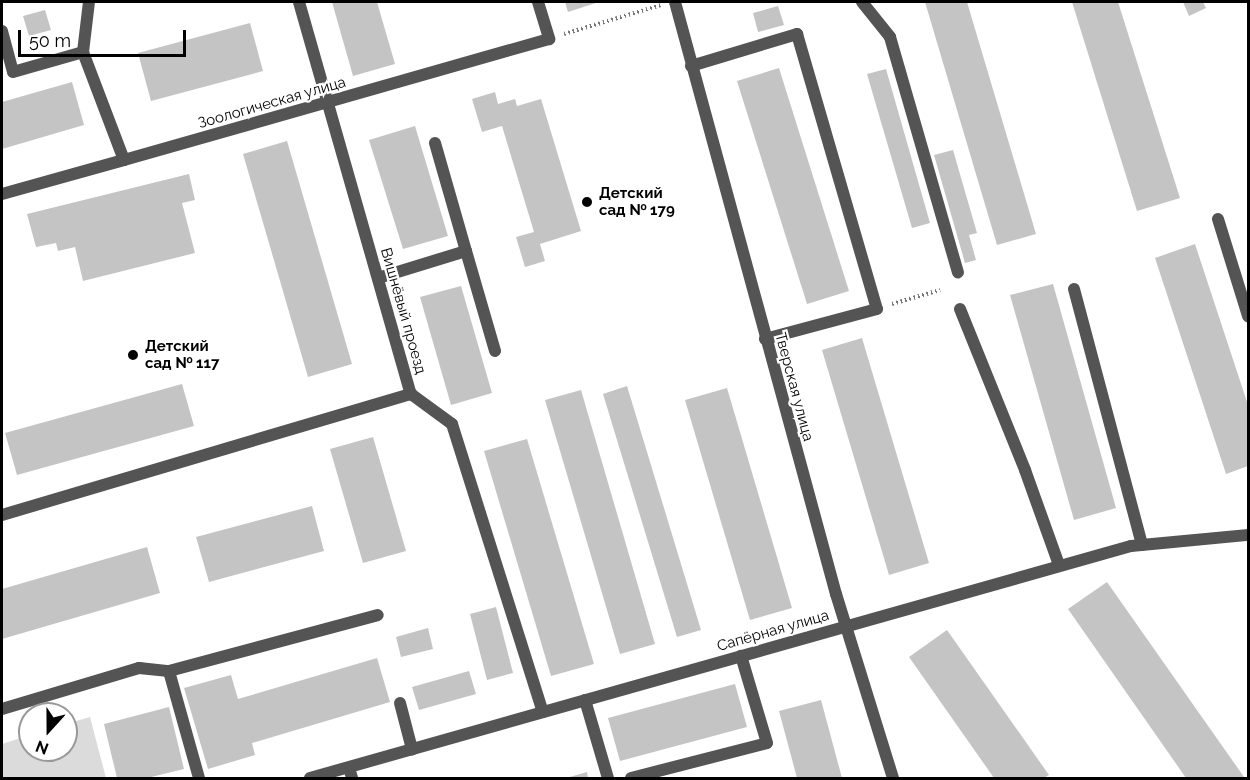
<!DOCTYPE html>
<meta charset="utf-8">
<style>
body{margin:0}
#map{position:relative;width:1250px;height:780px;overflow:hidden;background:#fff;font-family:Raleway,sans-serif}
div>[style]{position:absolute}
.green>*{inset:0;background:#dbdbdb}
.building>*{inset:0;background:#c4c4c4}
.path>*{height:4px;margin-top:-2px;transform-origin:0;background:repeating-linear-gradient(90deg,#767676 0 1.5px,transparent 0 4.5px)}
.lane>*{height:12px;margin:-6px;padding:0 6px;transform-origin:6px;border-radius:6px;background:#545454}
.street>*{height:12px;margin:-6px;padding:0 6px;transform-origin:6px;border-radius:6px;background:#545454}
.dots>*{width:16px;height:16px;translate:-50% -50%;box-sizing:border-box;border:3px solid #fff;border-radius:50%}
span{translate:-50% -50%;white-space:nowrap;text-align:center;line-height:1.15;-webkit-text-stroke:4.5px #fff;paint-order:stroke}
.street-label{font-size:15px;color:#000}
.poi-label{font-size:15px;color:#000;font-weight:700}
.left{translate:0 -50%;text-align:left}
.frame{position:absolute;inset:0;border:3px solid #000;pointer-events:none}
.north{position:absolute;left:18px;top:702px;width:60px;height:60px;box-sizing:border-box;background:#fff;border:2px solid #999;border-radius:50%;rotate:201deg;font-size:16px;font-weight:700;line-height:24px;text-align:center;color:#000}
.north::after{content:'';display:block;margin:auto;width:21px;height:27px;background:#000;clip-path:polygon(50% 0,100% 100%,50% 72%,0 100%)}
.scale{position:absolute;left:18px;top:30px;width:168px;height:27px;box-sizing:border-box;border:3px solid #000;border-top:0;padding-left:8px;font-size:18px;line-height:21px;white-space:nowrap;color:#000;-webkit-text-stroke:4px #fff;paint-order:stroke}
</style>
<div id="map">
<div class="green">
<div style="clip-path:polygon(90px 717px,106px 778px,2px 778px,2px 744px,30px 735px,30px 750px,66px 750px,66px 724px)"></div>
</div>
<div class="building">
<div style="clip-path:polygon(332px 2px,377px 2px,395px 64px,353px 76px)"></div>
<div style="clip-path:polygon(565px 2px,599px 2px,568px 12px)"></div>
<div style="clip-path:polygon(925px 2px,967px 2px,1036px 234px,997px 245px)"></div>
<div style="clip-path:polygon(1072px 2px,1118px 2px,1180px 198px,1137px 211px)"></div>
<div style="clip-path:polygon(1183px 2px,1203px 2px,1206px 8px,1189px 16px)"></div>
<div style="clip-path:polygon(778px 6px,784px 25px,758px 32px,753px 13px)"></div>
<div style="clip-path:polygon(45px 10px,51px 30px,29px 36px,23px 16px)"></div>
<div style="clip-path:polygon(250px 23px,263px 71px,151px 101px,138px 53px)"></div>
<div style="clip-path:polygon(779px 68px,849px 291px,807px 304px,737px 81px)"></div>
<div style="clip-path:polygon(886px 69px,930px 223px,912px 228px,867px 74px)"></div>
<div style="clip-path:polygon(72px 82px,84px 125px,2px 149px,2px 102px)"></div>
<div style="clip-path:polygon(495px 92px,498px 104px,515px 99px,517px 106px,541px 99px,581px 231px,540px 244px,545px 261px,525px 267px,516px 237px,534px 232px,502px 126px,482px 132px,472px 99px)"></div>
<div style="clip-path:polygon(415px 126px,448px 236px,403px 249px,369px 140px)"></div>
<div style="clip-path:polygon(287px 141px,352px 364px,308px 377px,243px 154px)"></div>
<div style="clip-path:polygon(953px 150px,977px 233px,969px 235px,976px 260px,965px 263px,934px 155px)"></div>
<div style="clip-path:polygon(189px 174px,195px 200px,182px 203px,195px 253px,83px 281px,75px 247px,58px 251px,56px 243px,36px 247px,27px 214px)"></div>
<div style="clip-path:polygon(1195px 244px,1248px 405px,1248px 466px,1226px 474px,1155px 258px)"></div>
<div style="clip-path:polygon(1053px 284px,1116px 508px,1074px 520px,1010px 295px)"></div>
<div style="clip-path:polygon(461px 286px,492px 393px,451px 405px,420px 297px)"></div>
<div style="clip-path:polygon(862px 338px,929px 563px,889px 575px,822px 350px)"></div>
<div style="clip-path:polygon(182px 384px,194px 426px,17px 475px,5px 433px)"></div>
<div style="clip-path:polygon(627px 386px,701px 630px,677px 637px,603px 394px)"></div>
<div style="clip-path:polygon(727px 388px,792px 608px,750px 620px,685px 400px)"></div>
<div style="clip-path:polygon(581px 390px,655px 644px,620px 654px,545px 400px)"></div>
<div style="clip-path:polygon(373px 437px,406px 551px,363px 563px,330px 449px)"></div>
<div style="clip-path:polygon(527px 439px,594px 664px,551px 676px,484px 451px)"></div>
<div style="clip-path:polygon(312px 506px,324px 551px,209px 582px,196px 537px)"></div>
<div style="clip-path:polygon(147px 547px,160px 593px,2px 639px,2px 589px)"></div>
<div style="clip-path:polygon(1107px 582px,1244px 777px,1243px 778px,1186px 778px,1068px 609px)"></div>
<div style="clip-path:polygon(496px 607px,513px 673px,487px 680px,470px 614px)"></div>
<div style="clip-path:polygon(428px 628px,433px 649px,401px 657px,396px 637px)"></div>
<div style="clip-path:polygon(947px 630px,1049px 775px,1044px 778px,994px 778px,909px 657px)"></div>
<div style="clip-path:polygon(377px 658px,390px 702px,252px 743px,255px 755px,208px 769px,184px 688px,231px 675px,238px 699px)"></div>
<div style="clip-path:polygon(469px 671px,476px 694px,419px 710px,412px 687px)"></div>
<div style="clip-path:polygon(735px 684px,747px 727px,620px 761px,608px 718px)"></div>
<div style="clip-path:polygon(821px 700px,842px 778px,797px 778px,779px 711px)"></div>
<div style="clip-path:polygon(169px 707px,184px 769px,147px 778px,117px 778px,104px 724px)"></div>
<div style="clip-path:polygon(587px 772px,588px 778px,566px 778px)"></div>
</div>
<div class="path">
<div style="left:564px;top:34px;width:101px;rotate:-16.6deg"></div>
<div style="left:892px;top:304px;width:50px;rotate:-16.3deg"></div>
</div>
<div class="lane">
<div style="left:538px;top:2px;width:39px;rotate:73deg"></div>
<div style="left:862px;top:2px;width:45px;rotate:51.3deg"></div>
<div style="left:890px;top:37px;width:245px;rotate:73.9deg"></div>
<div style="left:2px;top:31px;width:42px;rotate:75deg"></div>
<div style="left:13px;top:72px;width:73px;rotate:-15.9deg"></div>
<div style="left:691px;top:66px;width:111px;rotate:-16.8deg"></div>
<div style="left:797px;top:34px;width:286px;rotate:73.8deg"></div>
<div style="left:877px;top:309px;width:116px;rotate:165deg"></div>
<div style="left:435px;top:143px;width:112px;rotate:74deg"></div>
<div style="left:2px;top:194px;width:127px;rotate:-15.6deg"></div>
<div style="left:124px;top:160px;width:116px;rotate:-110.8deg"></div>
<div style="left:83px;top:52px;width:50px;rotate:-83.2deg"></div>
<div style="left:1218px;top:219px;width:102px;rotate:72.8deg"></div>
<div style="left:378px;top:278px;width:92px;rotate:-17.1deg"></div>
<div style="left:466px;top:251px;width:104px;rotate:73.8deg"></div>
<div style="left:1074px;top:289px;width:265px;rotate:75.1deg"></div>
<div style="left:960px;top:309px;width:174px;rotate:68deg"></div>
<div style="left:1025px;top:470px;width:101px;rotate:70.3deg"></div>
<div style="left:2px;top:515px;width:427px;rotate:-16.5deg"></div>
<div style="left:585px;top:700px;width:81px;rotate:73.6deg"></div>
<div style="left:400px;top:703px;width:48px;rotate:75.4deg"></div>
<div style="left:2px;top:709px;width:143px;rotate:-16.7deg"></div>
<div style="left:139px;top:668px;width:30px;rotate:6deg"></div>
<div style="left:349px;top:768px;width:10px;rotate:73deg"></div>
<div style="left:199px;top:778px;width:111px;rotate:-105.7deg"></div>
<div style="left:169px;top:671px;width:216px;rotate:-15deg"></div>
<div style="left:631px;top:778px;width:140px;rotate:-14.4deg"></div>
<div style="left:767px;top:743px;width:91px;rotate:-106.6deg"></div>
</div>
<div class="street">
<div style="left:299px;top:2px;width:408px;rotate:74.1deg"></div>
<div style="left:411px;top:394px;width:51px;rotate:36.2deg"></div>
<div style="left:452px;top:424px;width:302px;rotate:72.5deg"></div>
<div style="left:675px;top:2px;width:614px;rotate:74.79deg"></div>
<div style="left:836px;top:594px;width:193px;rotate:72.8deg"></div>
<div style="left:124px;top:160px;width:442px;rotate:-15.9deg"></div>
<div style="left:310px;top:778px;width:853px;rotate:-15.78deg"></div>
<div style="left:1131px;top:546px;width:118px;rotate:-5.4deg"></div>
</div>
<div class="dots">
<div style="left:587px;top:202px;background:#000"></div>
<div style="left:133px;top:355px;background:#000"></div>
</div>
<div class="street-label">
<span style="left:272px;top:103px;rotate:-16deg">Зоологическая улица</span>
<span style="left:403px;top:311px;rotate:74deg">Вишнёвый проезд</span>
<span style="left:794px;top:387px;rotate:75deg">Тверская улица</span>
<span style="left:773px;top:631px;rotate:-16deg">Сапёрная улица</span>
</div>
<div class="poi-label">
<span class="left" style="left:599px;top:202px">Детский<br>сад № 179</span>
<span class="left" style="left:145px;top:355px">Детский<br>сад № 117</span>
</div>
<div class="frame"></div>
<div class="north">N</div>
<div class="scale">50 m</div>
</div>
